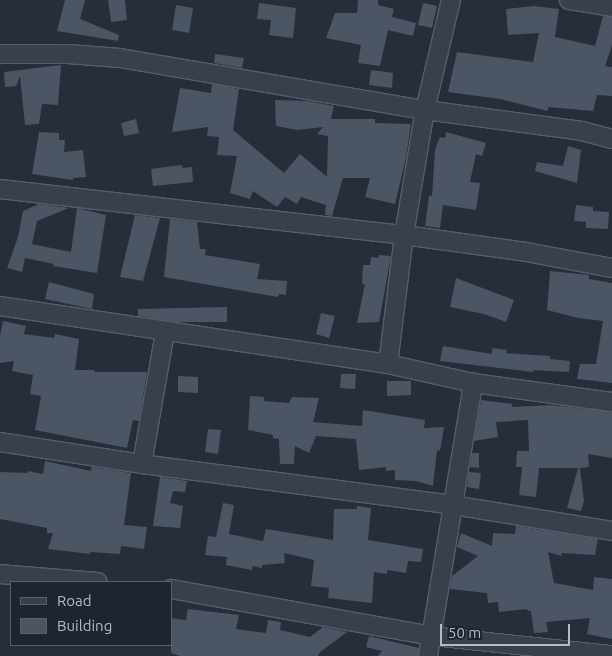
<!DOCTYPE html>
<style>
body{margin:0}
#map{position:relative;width:612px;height:656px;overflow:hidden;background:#262e3a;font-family:Ubuntu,sans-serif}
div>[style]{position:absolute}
.building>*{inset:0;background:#4c5563}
.roads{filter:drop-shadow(1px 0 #575e69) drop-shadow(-1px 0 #575e69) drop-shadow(0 1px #575e69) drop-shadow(0 -1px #575e69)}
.street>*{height:18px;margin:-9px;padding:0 9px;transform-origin:9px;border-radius:9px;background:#39404b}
span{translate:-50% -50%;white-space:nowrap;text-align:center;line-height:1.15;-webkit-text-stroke:4px #1e2530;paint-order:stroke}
.legend{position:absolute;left:10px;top:581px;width:162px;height:65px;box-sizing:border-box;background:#1e2530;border:1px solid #5a616c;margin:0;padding:6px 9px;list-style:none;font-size:15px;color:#b5bbc6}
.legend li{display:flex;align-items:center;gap:10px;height:25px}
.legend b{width:25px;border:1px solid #5a616c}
.scale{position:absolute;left:440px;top:624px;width:130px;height:22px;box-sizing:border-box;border:2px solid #b5bbc6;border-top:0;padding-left:6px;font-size:15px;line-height:18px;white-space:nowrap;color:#b5bbc6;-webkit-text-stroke:4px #1e2530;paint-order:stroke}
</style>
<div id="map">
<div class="building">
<div style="clip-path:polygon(65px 0,85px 0,80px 19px,119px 35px,118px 41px,57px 31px)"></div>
<div style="clip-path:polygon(108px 0,125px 0,127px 20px,111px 22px)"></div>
<div style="clip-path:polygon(358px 0,378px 0,378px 5px,394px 9px,392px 17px,416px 23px,413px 36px,388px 30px,380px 66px,358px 63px,361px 45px,326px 38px,335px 13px,357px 13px)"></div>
<div style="clip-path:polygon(259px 3px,296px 8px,293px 38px,269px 35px,271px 20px,257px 19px)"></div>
<div style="clip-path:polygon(423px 3px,437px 6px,432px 28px,418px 25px)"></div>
<div style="clip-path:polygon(176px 5px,193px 8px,189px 33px,172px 30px)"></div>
<div style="clip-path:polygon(534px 6px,559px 9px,555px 37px,595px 46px,603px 16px,612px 17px,612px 45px,605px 66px,612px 67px,612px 96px,597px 95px,593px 111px,548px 107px,548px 111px,500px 99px,448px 92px,457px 52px,533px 62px,539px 33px,508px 35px,506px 9px)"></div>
<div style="clip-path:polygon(215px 54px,244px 58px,242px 68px,214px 63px)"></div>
<div style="clip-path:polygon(61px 65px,58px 105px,42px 104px,39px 124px,25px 125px,20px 76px,16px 86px,5px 87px,4px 72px)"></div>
<div style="clip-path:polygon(371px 70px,393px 73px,392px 88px,369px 85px)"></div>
<div style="clip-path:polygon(212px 84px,239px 89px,233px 130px,284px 173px,300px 154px,327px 177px,328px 136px,317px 134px,323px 127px,297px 130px,276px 126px,275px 100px,307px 101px,334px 106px,331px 119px,375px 119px,375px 123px,411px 124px,406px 158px,395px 204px,365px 197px,370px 178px,343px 178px,332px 216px,325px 215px,326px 205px,301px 197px,297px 204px,285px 197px,277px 207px,253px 191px,250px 199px,230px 193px,237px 156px,217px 155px,219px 137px,207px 136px,208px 127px,172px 132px,180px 88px,211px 93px)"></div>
<div style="clip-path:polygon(136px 119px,139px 133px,124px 136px,121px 123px)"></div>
<div style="clip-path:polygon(39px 132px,59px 133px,59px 140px,65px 140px,64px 152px,83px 150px,86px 177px,73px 178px,73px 180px,32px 174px)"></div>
<div style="clip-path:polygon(446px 132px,486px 143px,482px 156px,476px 154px,470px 182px,480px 183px,476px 210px,443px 205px,440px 228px,425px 226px,429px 196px,432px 196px,435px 150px,440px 137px,445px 138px)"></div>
<div style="clip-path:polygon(568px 146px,581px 150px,577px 183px,535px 171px,537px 162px,563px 166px)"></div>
<div style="clip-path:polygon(181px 165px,183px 168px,192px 167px,193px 182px,153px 186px,151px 169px)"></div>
<div style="clip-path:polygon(39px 204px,69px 208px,37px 221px,32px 244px,71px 252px,77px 208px,106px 215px,97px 273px,53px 266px,54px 264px,25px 258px,22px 272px,7px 268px,18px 237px,23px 211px)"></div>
<div style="clip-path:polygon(576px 205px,593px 207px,593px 211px,609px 212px,608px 229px,586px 228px,586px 222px,574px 221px)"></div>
<div style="clip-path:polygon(135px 215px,160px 218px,143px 281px,120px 277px)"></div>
<div style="clip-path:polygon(170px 219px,197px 222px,200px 249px,206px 249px,205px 255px,260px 264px,257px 279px,287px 281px,286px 295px,279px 294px,278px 297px,164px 277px)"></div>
<div style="clip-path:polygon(379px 255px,391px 256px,379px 322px,357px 323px,365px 284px,362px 284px,363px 265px,370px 265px,371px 257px,378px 258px)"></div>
<div style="clip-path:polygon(550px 271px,589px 275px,589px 279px,612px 283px,612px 383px,577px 379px,580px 364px,596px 364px,603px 321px,578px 318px,547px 310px)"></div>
<div style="clip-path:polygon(456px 278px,514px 300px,506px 322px,484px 314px,450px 307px)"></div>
<div style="clip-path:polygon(49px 282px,94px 294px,92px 309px,45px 299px)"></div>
<div style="clip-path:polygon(227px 307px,227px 322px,176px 322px,138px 316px,138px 309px)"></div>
<div style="clip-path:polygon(321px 313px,335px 316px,329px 338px,316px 334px)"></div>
<div style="clip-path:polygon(3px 321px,26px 326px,24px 334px,54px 338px,55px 334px,79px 339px,75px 370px,95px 370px,94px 372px,147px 372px,139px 421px,133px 420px,127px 448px,35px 430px,41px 396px,30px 394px,33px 375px,12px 371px,14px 361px,0 363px,0 336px)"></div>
<div style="clip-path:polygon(443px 346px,492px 354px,492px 348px,507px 350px,506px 353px,550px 356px,550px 359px,570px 361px,569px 372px,533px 370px,533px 372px,440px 361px)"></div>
<div style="clip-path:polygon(341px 374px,356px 374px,355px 389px,340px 388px)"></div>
<div style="clip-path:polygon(178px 376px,198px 377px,198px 393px,178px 392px)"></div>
<div style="clip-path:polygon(387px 381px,411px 381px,411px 395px,387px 396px)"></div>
<div style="clip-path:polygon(250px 396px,264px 397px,264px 401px,289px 403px,292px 397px,319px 398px,313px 422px,362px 426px,363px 410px,425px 420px,424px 428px,444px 427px,440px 451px,437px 450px,433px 486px,416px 481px,395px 480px,395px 470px,386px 471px,386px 467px,359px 470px,356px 439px,316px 436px,309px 453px,295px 446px,294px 464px,280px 464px,279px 439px,273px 438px,273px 435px,248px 430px)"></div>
<div style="clip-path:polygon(481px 400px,512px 404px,512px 407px,552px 405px,612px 412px,612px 458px,588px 454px,589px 467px,580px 468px,584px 501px,581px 511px,567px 508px,578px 468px,539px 468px,536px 497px,519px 495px,522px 467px,516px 467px,517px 451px,529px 451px,528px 420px,496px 422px,498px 437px,474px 441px)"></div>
<div style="clip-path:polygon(208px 429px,221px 430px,218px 454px,205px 452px)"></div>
<div style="clip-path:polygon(472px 453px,479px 453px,479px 468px,470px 467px)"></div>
<div style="clip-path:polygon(45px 461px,91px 471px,92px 467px,131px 473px,124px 525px,147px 527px,144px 549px,121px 546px,120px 554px,90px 552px,90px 554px,48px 549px,53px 533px,47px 533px,47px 528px,0 519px,0 472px,27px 473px,28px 471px,43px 474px)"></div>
<div style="clip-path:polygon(469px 472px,481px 473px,479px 489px,467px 487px)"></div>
<div style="clip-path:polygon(160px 477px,187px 481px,185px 492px,173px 491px,170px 503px,183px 506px,180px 528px,153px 526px)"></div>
<div style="clip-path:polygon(223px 503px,234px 505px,229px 534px,263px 541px,266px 529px,333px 540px,334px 509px,357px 509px,357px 506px,371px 508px,368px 540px,423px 549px,421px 562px,408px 561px,406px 573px,387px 570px,387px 574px,374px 572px,372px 603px,328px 598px,329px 588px,311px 586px,314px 560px,284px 553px,285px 563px,262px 565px,262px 568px,253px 566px,252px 570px,226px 565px,227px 557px,205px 555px,208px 536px,216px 537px)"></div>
<div style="clip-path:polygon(516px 526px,598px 539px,595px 555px,562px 553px,561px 556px,548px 552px,554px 583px,593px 590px,594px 577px,612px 579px,612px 639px,587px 634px,590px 618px,546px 622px,548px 632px,534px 633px,531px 611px,528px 611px,527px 609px,499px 612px,498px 602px,488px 603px,487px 593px,450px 589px,452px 576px,478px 556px,457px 547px,461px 533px,492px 546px,493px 533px,515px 534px)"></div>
<div style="clip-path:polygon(188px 609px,239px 615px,236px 629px,266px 633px,268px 620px,281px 622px,280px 630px,310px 637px,323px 627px,347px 632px,320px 652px,318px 656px,180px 656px,171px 653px,171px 618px,186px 620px)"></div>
<div style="clip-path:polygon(369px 636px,419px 648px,418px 656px,378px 656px,382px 651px,366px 647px)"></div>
</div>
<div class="roads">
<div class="street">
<div style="left:569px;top:0;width:44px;rotate:9.2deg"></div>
<div style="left:0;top:54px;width:68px"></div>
<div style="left:68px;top:54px;width:52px;rotate:4.4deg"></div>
<div style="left:120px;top:58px;width:309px;rotate:9.7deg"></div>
<div style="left:425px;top:110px;width:158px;rotate:7.6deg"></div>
<div style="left:582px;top:131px;width:31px;rotate:15deg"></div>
<div style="left:0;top:189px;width:407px;rotate:6.5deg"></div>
<div style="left:404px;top:235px;width:123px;rotate:7.9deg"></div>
<div style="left:526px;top:252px;width:87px;rotate:10.5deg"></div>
<div style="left:0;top:306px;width:392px;rotate:8.5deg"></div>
<div style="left:388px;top:364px;width:87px;rotate:12.6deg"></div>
<div style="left:473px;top:383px;width:140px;rotate:7.8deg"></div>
<div style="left:388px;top:364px;width:130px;rotate:-82.9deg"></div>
<div style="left:404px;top:235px;width:127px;rotate:-80.5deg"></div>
<div style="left:425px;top:110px;width:113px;rotate:-76.7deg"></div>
<div style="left:0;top:442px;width:144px;rotate:8.8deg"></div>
<div style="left:142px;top:464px;width:314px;rotate:7.5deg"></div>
<div style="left:453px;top:505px;width:161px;rotate:9.3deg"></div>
<div style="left:142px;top:464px;width:134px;rotate:-80.1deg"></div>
<div style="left:0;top:574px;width:98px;rotate:4.7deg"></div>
<div style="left:171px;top:589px;width:264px;rotate:10.2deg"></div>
<div style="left:431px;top:636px;width:182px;rotate:6deg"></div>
<div style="left:428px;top:656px;width:277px;rotate:-80.6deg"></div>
</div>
</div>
<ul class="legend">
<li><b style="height:6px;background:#39404b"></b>Road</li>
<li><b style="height:14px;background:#4c5563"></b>Building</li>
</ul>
<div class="scale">50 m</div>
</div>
